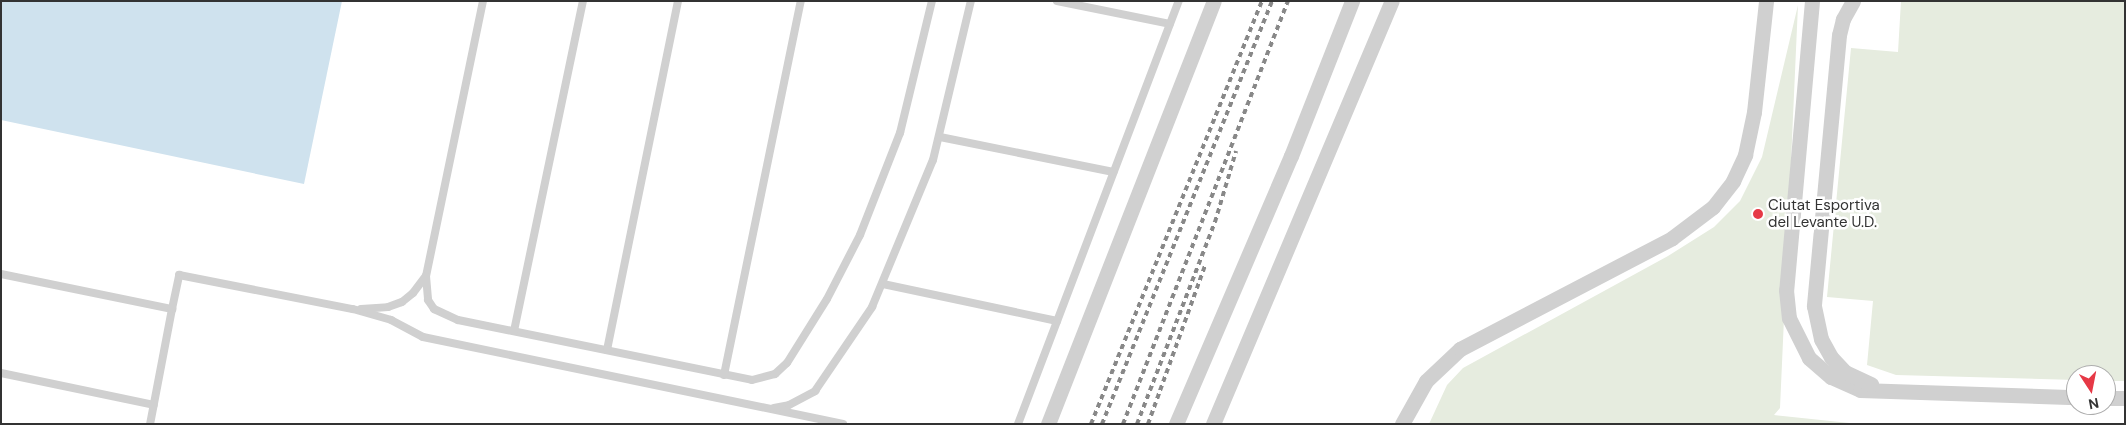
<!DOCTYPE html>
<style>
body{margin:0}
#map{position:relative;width:2126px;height:425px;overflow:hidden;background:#fff;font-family:"DM Sans",sans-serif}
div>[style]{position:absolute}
.green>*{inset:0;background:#e6ecdf}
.water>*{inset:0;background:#cfe2ee}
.lane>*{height:8px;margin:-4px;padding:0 4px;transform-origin:4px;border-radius:4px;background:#d0d0d0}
.street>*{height:15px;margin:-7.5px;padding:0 7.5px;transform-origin:7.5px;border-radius:7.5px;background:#d0d0d0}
.rail>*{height:4px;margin-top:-2px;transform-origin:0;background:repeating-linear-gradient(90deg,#888 0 5px,transparent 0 9px)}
.dots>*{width:14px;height:14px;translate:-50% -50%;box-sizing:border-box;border:2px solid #fff;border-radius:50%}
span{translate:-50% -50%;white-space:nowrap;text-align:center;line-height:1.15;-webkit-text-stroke:5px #fff;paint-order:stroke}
.poi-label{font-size:15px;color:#333}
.left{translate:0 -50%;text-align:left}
.frame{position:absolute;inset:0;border:2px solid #333;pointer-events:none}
.north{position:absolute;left:2066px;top:365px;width:50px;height:50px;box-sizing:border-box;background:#fff;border:1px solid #adadad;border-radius:50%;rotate:169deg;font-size:14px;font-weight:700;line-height:20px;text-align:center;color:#333}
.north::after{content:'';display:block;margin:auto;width:18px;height:22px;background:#e63946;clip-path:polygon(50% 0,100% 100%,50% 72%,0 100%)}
</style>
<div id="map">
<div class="green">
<div style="clip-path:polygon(1901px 1px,2125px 1px,2125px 381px,2106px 381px,2106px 375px,2076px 375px,2076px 380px,1896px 375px,1867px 365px,1873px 301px,1827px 297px,1851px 48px,1898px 52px)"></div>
<div style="clip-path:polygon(1798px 5px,1780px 408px,1774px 415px,1859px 424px,1429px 424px,1447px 385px,1463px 368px,1668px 256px,1714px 227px,1740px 201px,1762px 157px)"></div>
</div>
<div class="water">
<div style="clip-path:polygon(1px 1px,342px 1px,304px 184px,1px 120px)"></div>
</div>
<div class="lane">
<div style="left:483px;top:1px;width:281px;rotate:101.7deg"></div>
<div style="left:426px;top:276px;width:24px;rotate:85deg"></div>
<div style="left:428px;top:300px;width:11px;rotate:56deg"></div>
<div style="left:434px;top:309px;width:26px;rotate:25deg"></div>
<div style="left:458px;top:320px;width:300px;rotate:11.5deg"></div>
<div style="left:752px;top:380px;width:24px;rotate:-15deg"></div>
<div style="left:775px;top:374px;width:16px;rotate:-43deg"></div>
<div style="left:787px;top:363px;width:75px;rotate:-58deg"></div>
<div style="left:827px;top:299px;width:72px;rotate:-62.7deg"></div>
<div style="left:860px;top:235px;width:110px;rotate:-68.6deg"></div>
<div style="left:900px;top:133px;width:136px;rotate:-76.4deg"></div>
<div style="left:1057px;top:1px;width:115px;rotate:11.5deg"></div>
<div style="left:940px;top:137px;width:177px;rotate:11.4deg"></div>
<div style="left:1px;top:274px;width:175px;rotate:11.6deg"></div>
<div style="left:172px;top:309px;width:117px;rotate:100.8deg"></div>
<div style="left:883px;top:284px;width:178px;rotate:12deg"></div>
<div style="left:172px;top:309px;width:35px;rotate:-78deg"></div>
<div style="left:179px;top:275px;width:177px;rotate:11.1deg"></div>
<div style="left:353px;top:309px;width:40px;rotate:16deg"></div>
<div style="left:391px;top:320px;width:36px;rotate:28deg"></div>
<div style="left:423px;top:337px;width:429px;rotate:11.7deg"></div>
<div style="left:361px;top:309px;width:27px;rotate:-4deg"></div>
<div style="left:388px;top:307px;width:15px;rotate:-20deg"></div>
<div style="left:402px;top:302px;width:14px;rotate:-39deg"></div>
<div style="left:413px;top:293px;width:21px;rotate:-53deg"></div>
<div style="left:514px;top:331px;width:337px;rotate:-78.2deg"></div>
<div style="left:607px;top:350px;width:356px;rotate:-78.5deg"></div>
<div style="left:1px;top:373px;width:156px;rotate:11.8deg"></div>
<div style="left:724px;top:375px;width:382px;rotate:-78.4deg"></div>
<div style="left:774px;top:408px;width:15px;rotate:-11deg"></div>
<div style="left:789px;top:405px;width:30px;rotate:-28deg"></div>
<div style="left:815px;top:391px;width:102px;rotate:-55.8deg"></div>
<div style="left:872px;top:307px;width:159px;rotate:-67.5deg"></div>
<div style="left:933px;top:160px;width:163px;rotate:-76.6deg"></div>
<div style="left:1018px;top:424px;width:453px;rotate:-69.2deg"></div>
</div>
<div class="street">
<div style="left:1812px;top:1px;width:290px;rotate:95.1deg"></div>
<div style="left:1786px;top:290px;width:28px;rotate:84deg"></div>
<div style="left:1789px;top:318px;width:45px;rotate:63.4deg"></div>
<div style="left:1809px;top:358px;width:29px;rotate:41deg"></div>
<div style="left:1831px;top:377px;width:32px;rotate:24deg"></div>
<div style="left:1860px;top:390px;width:216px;rotate:1.9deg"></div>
<div style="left:1853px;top:1px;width:21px;rotate:119deg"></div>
<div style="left:1843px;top:19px;width:16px;rotate:104deg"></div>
<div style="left:1839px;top:35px;width:272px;rotate:95.3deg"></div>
<div style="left:1814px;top:306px;width:34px;rotate:78deg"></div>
<div style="left:1821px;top:339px;width:21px;rotate:61deg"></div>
<div style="left:1831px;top:357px;width:21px;rotate:47deg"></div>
<div style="left:1845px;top:372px;width:29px;rotate:25deg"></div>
<div style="left:2106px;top:398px;width:19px"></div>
<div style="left:1048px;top:424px;width:454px;rotate:-68.6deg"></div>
<div style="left:1176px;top:424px;width:292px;rotate:-66.8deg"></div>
<div style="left:1291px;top:156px;width:167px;rotate:-68.5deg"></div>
<div style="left:1213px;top:424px;width:459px;rotate:-67.1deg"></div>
<div style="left:1402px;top:424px;width:49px;rotate:-60.8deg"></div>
<div style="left:1426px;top:381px;width:47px;rotate:-43.3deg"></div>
<div style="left:1460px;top:349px;width:239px;rotate:-27.6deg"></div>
<div style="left:1672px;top:238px;width:51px;rotate:-37.1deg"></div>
<div style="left:1713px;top:207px;width:33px;rotate:-52deg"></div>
<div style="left:1733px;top:181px;width:29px;rotate:-65deg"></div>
<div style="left:1745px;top:155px;width:44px;rotate:-78.2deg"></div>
<div style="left:1754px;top:112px;width:112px;rotate:-83.8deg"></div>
</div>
<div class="rail">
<div style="left:1091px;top:424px;width:456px;rotate:-68deg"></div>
<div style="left:1102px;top:424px;width:456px;rotate:-68.1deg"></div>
<div style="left:1123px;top:424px;width:454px;rotate:-68.7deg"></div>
<div style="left:1137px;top:424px;width:217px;rotate:-68.9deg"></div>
<div style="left:1215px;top:222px;width:74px;rotate:-73.5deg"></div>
<div style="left:1148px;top:424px;width:168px;rotate:-70.2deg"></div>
</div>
<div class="dots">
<div style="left:1758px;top:214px;background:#e63946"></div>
</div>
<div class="poi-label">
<span class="left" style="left:1768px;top:214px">Ciutat Esportiva<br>del Levante U.D.</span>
</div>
<div class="frame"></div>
<div class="north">N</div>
</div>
